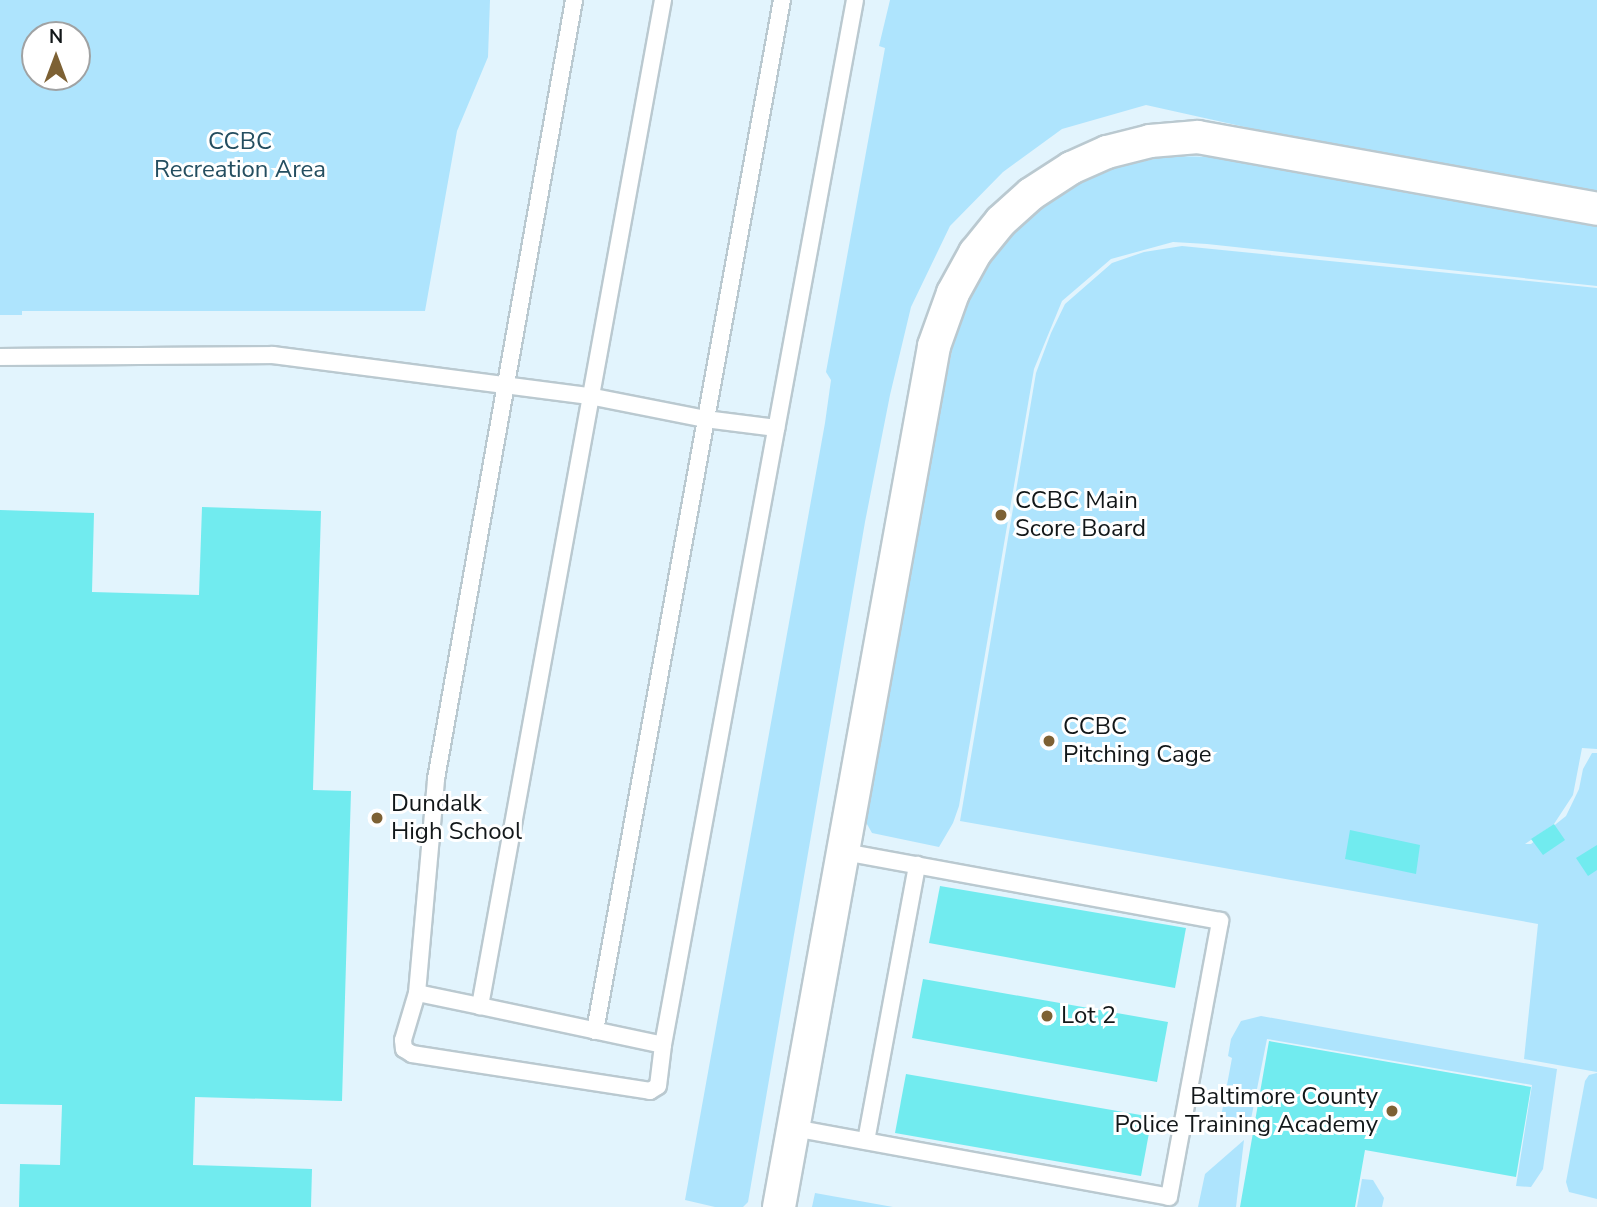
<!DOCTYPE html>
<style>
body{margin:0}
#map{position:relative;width:1597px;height:1207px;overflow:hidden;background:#f6fcff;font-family:"Nunito Sans",sans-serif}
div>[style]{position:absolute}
.built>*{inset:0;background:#e2f4fd}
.green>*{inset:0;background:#aee4fd}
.building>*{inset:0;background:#71ebef}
.roads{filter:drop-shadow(2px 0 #bac9d0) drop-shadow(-2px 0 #bac9d0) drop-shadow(0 2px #bac9d0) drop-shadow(0 -2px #bac9d0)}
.service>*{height:16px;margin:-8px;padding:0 8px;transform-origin:8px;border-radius:8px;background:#fff}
.minor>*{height:32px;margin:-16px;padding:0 16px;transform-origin:16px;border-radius:16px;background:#fff}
.dots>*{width:19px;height:19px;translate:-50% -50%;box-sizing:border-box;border:4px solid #fff;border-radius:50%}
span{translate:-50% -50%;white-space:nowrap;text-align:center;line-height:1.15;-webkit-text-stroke:6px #fff;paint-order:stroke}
.park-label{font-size:24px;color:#244e60}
.poi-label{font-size:24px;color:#121719}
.left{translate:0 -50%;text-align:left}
.right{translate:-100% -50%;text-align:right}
.north{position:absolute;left:21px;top:21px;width:70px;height:70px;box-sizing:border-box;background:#fff;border:2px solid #a0a2a3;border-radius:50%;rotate:0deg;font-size:19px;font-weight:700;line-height:28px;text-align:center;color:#121719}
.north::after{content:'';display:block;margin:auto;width:24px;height:32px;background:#7d6134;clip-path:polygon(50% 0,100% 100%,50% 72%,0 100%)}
</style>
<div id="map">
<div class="built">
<div style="clip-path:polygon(evenodd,0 0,1597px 0,1597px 1207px,0 1207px,0 0,35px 35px,77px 35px,77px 77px,35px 77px,35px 35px)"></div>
</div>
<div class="green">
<div style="clip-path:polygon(evenodd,0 0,490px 0,488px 57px,457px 131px,425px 311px,22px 311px,22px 315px,0 315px,0 0,77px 35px,77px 77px,35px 77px,35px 35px,77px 35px)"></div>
<div style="clip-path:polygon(890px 0,1597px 0,1597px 205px,1146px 105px,1062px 129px,1003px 172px,950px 226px,911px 307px,890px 395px,865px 522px,748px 1202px,743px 1207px,715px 1207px,685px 1200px,825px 423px,831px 380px,826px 372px,885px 48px,879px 46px)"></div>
<div style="clip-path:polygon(1168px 156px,1216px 157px,1597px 227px,1597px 286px,1207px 244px,1173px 242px,1111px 259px,1062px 301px,1034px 369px,959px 806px,953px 823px,939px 847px,872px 833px,863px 817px,958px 318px,986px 263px,1038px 209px,1100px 171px)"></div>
<div style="clip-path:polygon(1182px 246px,1597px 288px,1597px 749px,1582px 748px,1573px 795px,1554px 824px,1525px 844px,1531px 844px,1566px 816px,1579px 789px,1583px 769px,1592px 753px,1597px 753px,1597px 1072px,1524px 1059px,1538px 924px,960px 821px,1036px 373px,1051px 333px,1065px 304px,1112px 263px,1144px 252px)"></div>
<div style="clip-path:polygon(1261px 1016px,1557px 1069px,1543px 1169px,1531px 1187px,1516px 1186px,1532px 1085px,1267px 1039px,1250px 1124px,1221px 1117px,1232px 1058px,1228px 1056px,1231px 1039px,1241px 1021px)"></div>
<div style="clip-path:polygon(1597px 1073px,1597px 1199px,1569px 1192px,1566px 1182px,1585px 1081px,1589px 1075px)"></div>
<div style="clip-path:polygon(1244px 1140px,1236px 1207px,1198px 1207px,1205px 1174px)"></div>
<div style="clip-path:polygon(1362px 1179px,1373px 1180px,1384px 1198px,1382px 1207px,1357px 1207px)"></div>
<div style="clip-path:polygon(815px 1193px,893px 1207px,812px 1207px)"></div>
</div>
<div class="building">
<div style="clip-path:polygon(202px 507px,321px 511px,313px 790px,351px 791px,342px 1101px,195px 1097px,193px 1165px,312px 1169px,311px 1207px,19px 1207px,20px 1164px,60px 1165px,62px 1105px,0 1104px,0 510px,94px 513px,92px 592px,199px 595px)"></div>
<div style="clip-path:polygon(1554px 824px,1565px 840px,1543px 855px,1531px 839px)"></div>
<div style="clip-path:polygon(1350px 830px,1420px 845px,1416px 874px,1345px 859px)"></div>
<div style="clip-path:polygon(1597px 845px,1597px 870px,1588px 876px,1576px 858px)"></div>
<div style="clip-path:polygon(940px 886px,1186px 928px,1175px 988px,929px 943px)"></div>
<div style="clip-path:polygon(923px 979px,1168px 1022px,1157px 1082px,912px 1038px)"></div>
<div style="clip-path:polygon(1269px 1041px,1531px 1087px,1516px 1177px,1365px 1150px,1355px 1207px,1240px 1207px)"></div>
<div style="clip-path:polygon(906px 1074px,1152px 1117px,1141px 1176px,895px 1133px)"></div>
</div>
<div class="roads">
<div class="service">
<div style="left:663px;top:0;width:1023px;rotate:100.31deg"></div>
<div style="left:480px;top:1006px;width:187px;rotate:12deg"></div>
<div style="left:663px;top:1045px;width:1062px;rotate:-79.59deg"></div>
<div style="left:0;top:357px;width:273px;rotate:-0.4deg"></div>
<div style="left:273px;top:355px;width:319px;rotate:7.4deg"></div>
<div style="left:589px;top:396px;width:118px;rotate:11.2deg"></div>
<div style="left:705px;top:419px;width:72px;rotate:7.2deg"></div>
<div style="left:417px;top:993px;width:49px;rotate:106.6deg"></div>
<div style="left:403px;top:1040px;width:9px;rotate:84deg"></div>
<div style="left:404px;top:1049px;width:9px;rotate:32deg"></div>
<div style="left:412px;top:1054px;width:241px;rotate:8.8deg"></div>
<div style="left:650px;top:1091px;width:9px;rotate:-32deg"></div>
<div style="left:658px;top:1086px;width:41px;rotate:-83deg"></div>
<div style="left:480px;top:1006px;width:64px;rotate:-168.3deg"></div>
<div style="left:417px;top:993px;width:215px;rotate:-84.9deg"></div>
<div style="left:436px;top:779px;width:791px;rotate:-79.95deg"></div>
<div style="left:595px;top:1031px;width:1048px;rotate:-79.72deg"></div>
<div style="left:794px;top:1128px;width:381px;rotate:10.4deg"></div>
<div style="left:1169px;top:1197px;width:281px;rotate:-79.5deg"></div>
<div style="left:1220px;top:921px;width:383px;rotate:-169.6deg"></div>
<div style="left:866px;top:1141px;width:281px;rotate:-79.5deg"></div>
</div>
<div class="minor">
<div style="left:779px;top:1207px;width:875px;rotate:-79.79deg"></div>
<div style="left:934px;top:346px;width:56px;rotate:-70.3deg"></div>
<div style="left:953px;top:293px;width:46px;rotate:-61.2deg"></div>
<div style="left:975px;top:253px;width:41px;rotate:-50.9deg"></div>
<div style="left:1001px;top:221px;width:40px;rotate:-42deg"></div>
<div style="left:1031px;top:194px;width:48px;rotate:-33deg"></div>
<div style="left:1071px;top:168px;width:39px;rotate:-24deg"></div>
<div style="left:1107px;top:152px;width:44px;rotate:-14.3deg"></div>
<div style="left:1150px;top:141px;width:48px;rotate:-4.8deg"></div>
<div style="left:1198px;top:137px;width:405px;rotate:10.2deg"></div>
</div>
</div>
<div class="dots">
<div style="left:1001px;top:515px;background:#7d6134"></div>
<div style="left:1049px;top:741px;background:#7d6134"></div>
<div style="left:377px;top:818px;background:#7d6134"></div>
<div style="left:1047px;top:1016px;background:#7d6134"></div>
<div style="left:1392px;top:1111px;background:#7d6134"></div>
</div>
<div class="park-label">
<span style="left:240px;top:156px">CCBC<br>Recreation Area</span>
</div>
<div class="poi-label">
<span class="left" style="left:1015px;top:515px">CCBC Main<br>Score Board</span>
<span class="left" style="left:1063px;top:741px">CCBC<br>Pitching Cage</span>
<span class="left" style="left:391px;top:818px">Dundalk<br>High School</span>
<span class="left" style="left:1061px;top:1016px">Lot 2</span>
<span class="right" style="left:1378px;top:1111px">Baltimore County<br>Police Training Academy</span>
</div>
<div class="north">N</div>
</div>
